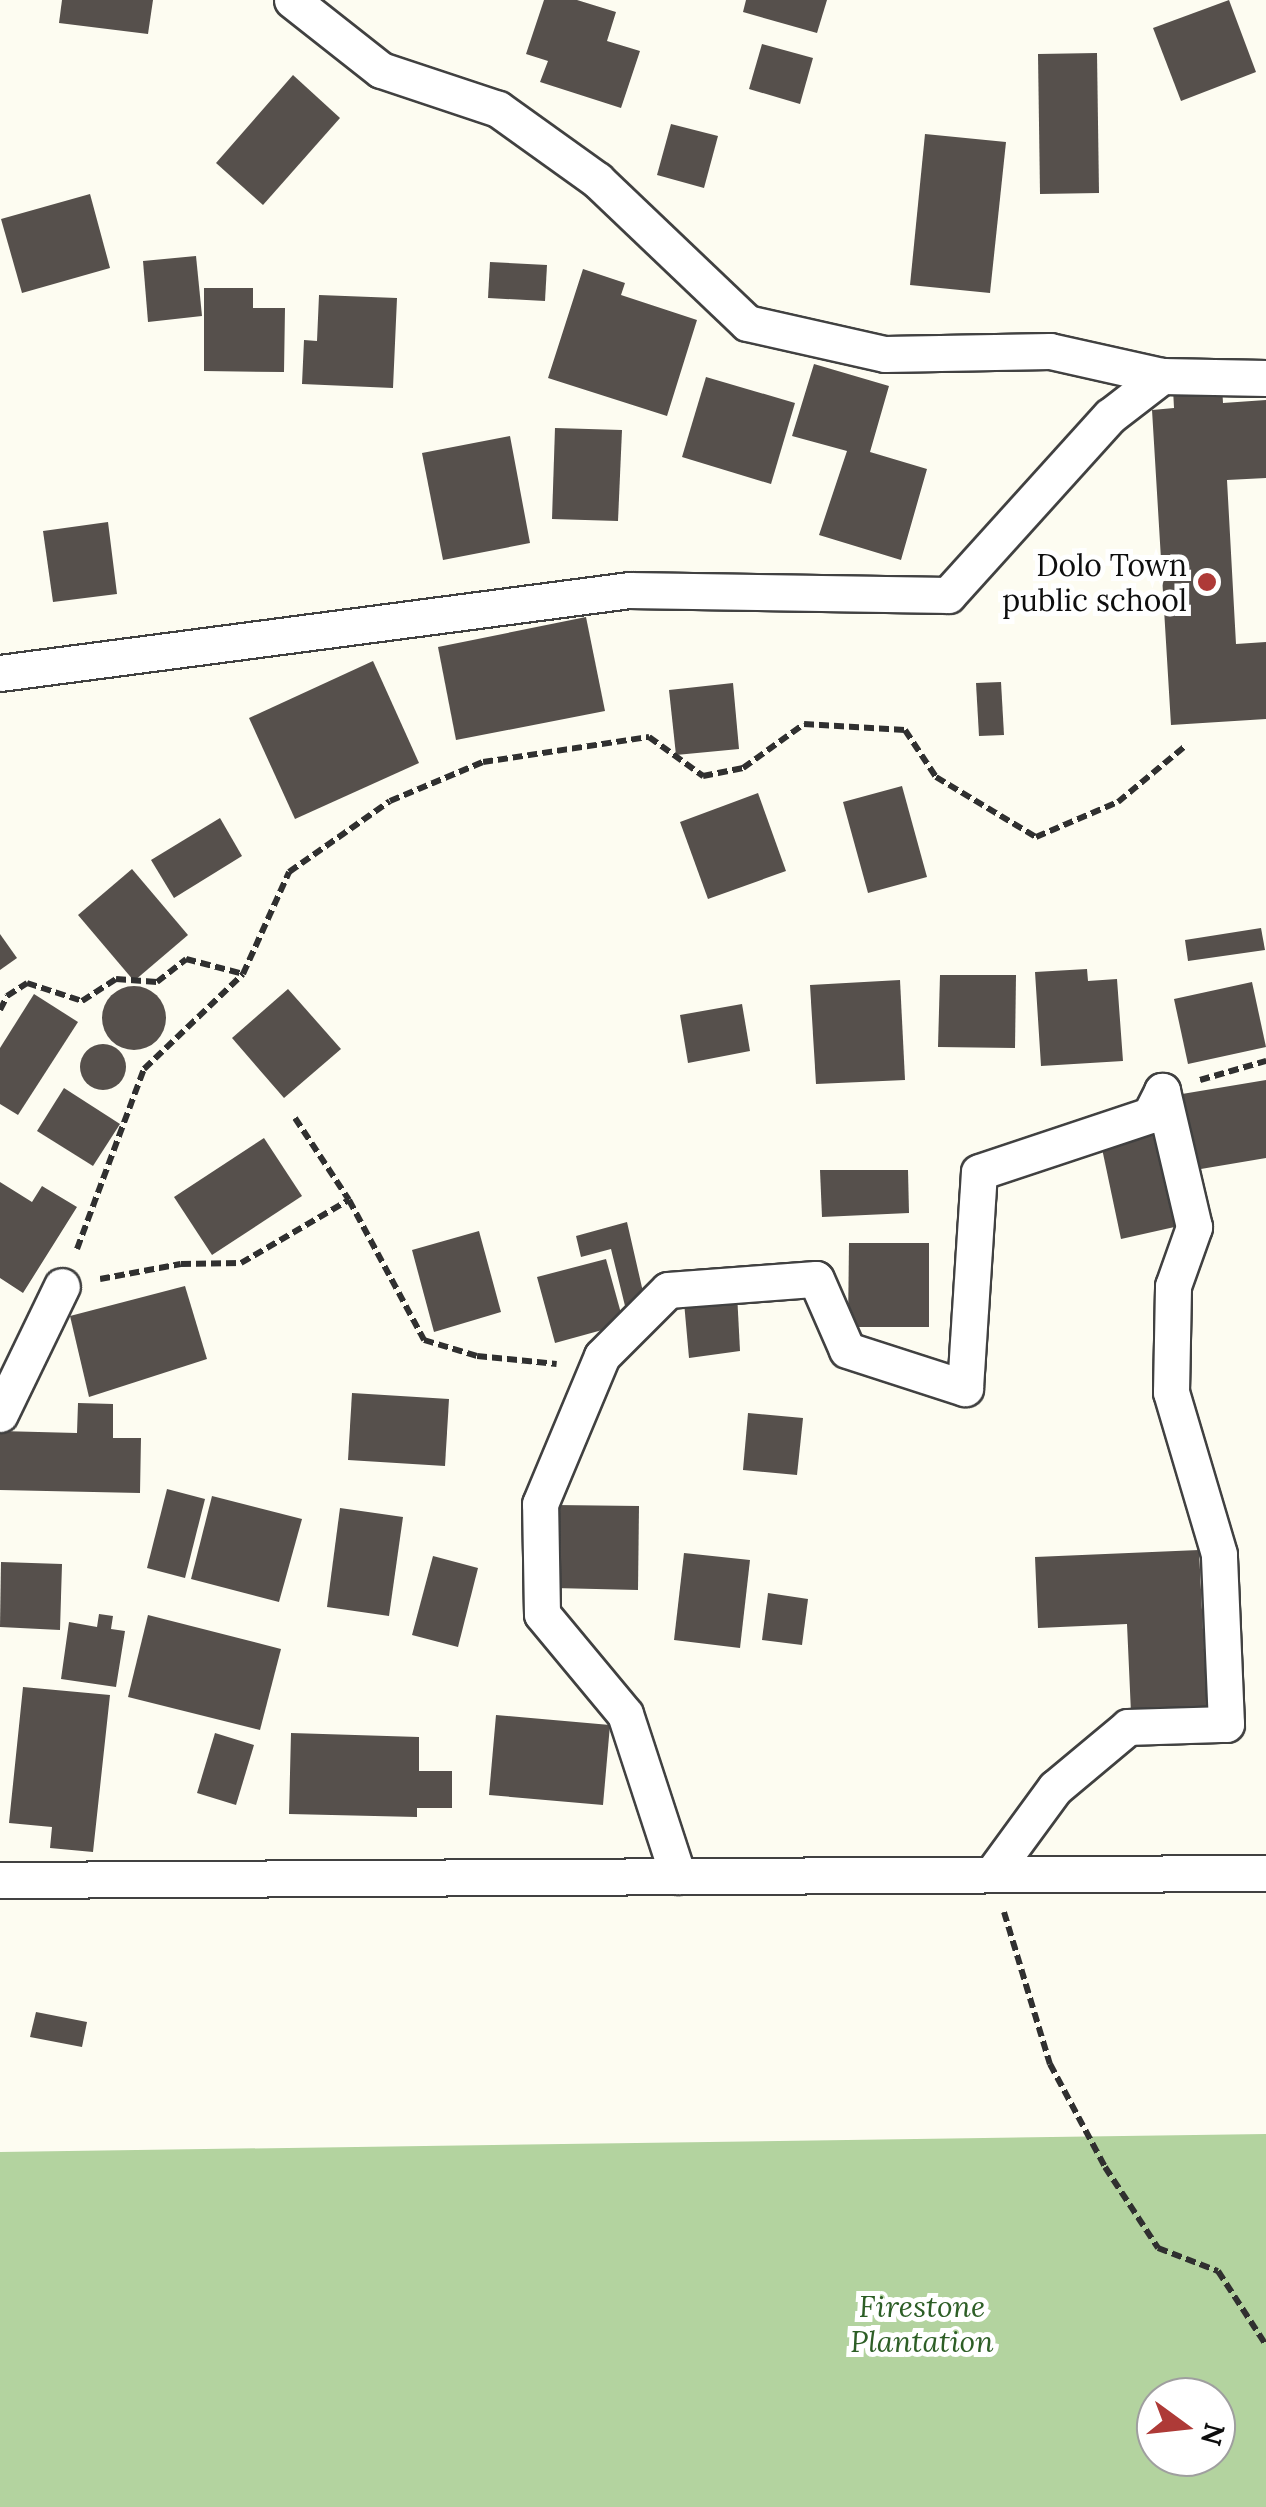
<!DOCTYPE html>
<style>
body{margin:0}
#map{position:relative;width:1266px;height:2507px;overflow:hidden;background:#fdfcf1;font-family:Lora,serif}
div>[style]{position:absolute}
.forest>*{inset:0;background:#b3d39f}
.building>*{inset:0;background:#56504c}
.round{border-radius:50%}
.path>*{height:6px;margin-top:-3px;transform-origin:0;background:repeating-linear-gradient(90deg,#303030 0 10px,transparent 0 15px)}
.roads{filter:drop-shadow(2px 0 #414141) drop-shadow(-2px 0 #414141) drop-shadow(0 2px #414141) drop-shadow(0 -2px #414141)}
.street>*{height:35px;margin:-17.5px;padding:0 17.5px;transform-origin:17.5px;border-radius:17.5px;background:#fff}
.dots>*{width:28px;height:28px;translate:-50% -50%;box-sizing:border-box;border:5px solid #fff;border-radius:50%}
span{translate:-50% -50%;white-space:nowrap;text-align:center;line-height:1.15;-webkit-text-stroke:10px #fff;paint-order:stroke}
.poi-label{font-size:30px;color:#0e0e0e}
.right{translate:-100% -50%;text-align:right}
.park-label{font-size:30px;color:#2d5e26;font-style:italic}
.north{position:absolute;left:1136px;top:2377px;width:100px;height:100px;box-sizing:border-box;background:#fff;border:2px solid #9f9f9f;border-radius:50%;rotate:105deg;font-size:28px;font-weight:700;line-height:40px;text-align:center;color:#0e0e0e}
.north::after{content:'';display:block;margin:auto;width:35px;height:45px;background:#ae3a37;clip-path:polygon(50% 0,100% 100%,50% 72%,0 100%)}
</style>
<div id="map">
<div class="forest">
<div style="clip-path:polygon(evenodd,1266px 2134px,1266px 2507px,0 2507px,0 2152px,1266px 2134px,1156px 2397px,1216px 2397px,1216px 2457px,1156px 2457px,1156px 2397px)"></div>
</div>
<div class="building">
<div style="clip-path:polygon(62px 0,153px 0,148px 34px,59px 23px)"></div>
<div style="clip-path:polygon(544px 0,577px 0,616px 12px,607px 41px,640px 51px,621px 108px,540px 82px,548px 61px,526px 54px)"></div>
<div style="clip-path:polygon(746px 0,827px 0,817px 33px,743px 12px)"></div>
<div style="clip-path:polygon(1229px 0,1256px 72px,1181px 101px,1153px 28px)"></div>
<div style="clip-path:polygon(762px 44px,813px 58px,800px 104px,749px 89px)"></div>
<div style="clip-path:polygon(1097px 53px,1099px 193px,1040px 194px,1038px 54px)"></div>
<div style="clip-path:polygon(293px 75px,340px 118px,263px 205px,216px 163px)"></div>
<div style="clip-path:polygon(671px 124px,718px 136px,704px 188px,657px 175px)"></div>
<div style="clip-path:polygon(925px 134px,1006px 142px,990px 293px,910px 285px)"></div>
<div style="clip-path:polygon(90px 194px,110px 268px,22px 293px,1px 219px)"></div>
<div style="clip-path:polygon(196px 256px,202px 316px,148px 322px,143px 261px)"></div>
<div style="clip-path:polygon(490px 262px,547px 265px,545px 301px,488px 298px)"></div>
<div style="clip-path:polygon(583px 269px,625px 283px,621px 295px,697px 320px,667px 416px,548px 378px)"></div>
<div style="clip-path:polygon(204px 288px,253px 288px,253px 308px,285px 308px,284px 372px,204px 371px)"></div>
<div style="clip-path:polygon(319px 295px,397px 298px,393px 388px,302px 384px,304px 340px,317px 341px)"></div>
<div style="clip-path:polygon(814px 364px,889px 386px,870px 452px,927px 469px,901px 560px,819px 535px,847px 451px,792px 436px)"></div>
<div style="clip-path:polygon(1221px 367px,1223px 403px,1266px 400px,1266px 478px,1227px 480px,1236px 644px,1266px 642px,1266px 719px,1171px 725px,1152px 410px,1174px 408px,1172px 370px)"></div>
<div style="clip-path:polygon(706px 377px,795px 403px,771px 484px,682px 457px)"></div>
<div style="clip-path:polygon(555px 428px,622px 430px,618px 521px,552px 519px)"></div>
<div style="clip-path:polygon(510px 436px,530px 543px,443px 560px,422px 453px)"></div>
<div style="clip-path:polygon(108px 522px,117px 594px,53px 602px,43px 531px)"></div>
<div style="clip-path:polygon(586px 617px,605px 711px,456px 740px,438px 647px)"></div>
<div style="clip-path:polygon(373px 661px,419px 763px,295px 819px,249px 718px)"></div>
<div style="clip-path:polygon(1001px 682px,1004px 735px,979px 736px,976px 683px)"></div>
<div style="clip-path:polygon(733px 683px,739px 749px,676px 755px,669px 690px)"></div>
<div style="clip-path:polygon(902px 786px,927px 877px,868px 893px,843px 802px)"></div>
<div style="clip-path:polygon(758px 793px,786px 871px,708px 899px,680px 822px)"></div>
<div style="clip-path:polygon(220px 818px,242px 856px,174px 898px,151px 860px)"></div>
<div style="clip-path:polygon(132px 869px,188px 935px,134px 981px,78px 915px)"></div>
<div style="clip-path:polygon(1261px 928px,1265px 950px,1188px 961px,1185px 940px)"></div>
<div style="clip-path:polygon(0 934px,17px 958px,0 970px)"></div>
<div style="clip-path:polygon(1087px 969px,1088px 981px,1117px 979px,1123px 1061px,1041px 1066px,1035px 972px)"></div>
<div style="clip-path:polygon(940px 975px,1016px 975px,1015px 1048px,938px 1047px)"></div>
<div style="clip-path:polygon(900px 980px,905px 1080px,816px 1084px,810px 985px)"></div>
<div style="clip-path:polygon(1252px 982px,1266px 1047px,1188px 1064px,1174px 999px)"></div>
<div class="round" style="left:102px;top:986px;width:64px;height:64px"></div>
<div style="clip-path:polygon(288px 989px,341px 1049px,284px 1098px,232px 1038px)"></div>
<div style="clip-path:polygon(34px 994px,78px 1022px,18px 1115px,0 1104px,0 1048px)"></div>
<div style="clip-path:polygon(742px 1004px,750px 1051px,688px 1063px,680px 1015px)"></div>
<div class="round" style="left:80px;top:1044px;width:46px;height:46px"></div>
<div style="clip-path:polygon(1266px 1080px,1266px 1158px,1189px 1171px,1176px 1095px)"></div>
<div style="clip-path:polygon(64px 1088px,120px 1124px,93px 1166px,37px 1131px)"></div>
<div style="clip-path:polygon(1157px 1126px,1179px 1226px,1121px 1239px,1100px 1139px)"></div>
<div style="clip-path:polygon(264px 1138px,302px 1196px,212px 1255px,174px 1197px)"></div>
<div style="clip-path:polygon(820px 1170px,908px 1170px,909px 1213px,822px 1217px)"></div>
<div style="clip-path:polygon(0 1182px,32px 1202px,42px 1186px,77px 1207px,23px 1293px,0 1278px)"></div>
<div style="clip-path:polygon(627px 1222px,646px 1305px,626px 1310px,611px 1249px,581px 1257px,576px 1236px)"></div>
<div style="clip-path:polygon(479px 1231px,501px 1312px,434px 1332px,412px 1250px)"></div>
<div style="clip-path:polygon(849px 1243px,929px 1243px,929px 1327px,848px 1327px)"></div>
<div style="clip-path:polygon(606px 1259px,624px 1324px,555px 1343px,537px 1277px)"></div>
<div style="clip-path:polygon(185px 1286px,207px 1359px,89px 1397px,70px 1316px)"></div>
<div style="clip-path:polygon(737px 1293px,740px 1351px,689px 1358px,684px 1302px)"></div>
<div style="clip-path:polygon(352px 1393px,449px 1399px,445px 1466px,348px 1460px)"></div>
<div style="clip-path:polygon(78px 1403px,113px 1404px,113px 1438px,141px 1438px,140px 1493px,0 1490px,0 1431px,77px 1433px)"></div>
<div style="clip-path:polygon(748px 1413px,803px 1418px,797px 1475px,743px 1470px)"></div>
<div style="clip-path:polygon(167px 1489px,205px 1499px,185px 1578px,147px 1568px)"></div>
<div style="clip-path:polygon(212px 1496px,302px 1519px,279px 1602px,191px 1579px)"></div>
<div style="clip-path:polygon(556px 1505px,639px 1506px,638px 1590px,554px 1588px)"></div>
<div style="clip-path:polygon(340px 1508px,403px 1517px,389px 1616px,327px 1607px)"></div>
<div style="clip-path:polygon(1199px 1550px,1207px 1710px,1131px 1713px,1127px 1624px,1038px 1628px,1035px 1557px)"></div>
<div style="clip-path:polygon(684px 1553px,750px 1560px,740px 1648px,674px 1640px)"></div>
<div style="clip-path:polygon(433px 1556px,478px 1568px,458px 1647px,412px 1635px)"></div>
<div style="clip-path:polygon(1px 1562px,62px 1564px,60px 1630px,0 1627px)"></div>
<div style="clip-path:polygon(768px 1593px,808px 1599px,802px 1645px,762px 1640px)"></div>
<div style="clip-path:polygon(99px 1614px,113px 1616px,111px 1629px,125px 1631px,116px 1687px,61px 1679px,69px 1622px,97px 1627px)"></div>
<div style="clip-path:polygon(148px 1615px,281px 1649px,260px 1730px,128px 1697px)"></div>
<div style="clip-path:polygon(23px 1687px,110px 1695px,93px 1852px,50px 1848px,52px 1827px,9px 1823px)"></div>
<div style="clip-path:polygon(496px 1715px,610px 1725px,603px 1805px,489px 1795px)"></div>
<div style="clip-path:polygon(215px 1733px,254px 1745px,236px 1805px,197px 1793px)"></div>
<div style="clip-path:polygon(291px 1733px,419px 1737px,419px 1771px,452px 1771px,452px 1808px,417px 1808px,417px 1817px,289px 1814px)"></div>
<div style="clip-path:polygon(36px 2012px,87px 2022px,82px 2047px,30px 2037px)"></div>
</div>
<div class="path">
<div style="left:0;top:1010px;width:16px;rotate:-63deg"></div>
<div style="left:7px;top:996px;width:24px;rotate:-33deg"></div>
<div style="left:27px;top:983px;width:58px;rotate:18.1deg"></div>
<div style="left:82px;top:1001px;width:40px;rotate:-32.9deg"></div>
<div style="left:116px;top:979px;width:41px;rotate:4.2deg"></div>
<div style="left:157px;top:982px;width:37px;rotate:-38deg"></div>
<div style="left:186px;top:959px;width:59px;rotate:14.7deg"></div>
<div style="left:243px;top:974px;width:112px;rotate:-65.7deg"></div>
<div style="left:289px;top:872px;width:123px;rotate:-35.1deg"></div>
<div style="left:390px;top:801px;width:101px;rotate:-22.8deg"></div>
<div style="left:483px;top:762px;width:168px;rotate:-8.6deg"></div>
<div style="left:649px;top:737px;width:67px;rotate:35.8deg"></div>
<div style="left:703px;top:776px;width:41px;rotate:-11.3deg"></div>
<div style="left:743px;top:768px;width:75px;rotate:-35.8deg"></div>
<div style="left:804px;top:724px;width:101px;rotate:3.4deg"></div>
<div style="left:905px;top:730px;width:56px;rotate:56.6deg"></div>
<div style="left:936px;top:777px;width:117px;rotate:31deg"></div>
<div style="left:1036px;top:837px;width:89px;rotate:-23.1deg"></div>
<div style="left:1118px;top:802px;width:86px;rotate:-39.8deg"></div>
<div style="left:1200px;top:1080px;width:69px;rotate:-16.1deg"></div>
<div style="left:295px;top:1118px;width:98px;rotate:56.6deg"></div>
<div style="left:77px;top:1249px;width:192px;rotate:-69.6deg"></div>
<div style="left:144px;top:1069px;width:137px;rotate:-43.8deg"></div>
<div style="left:100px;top:1279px;width:82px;rotate:-10.5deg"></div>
<div style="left:181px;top:1264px;width:60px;rotate:-1deg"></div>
<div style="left:241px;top:1263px;width:125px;rotate:-30.3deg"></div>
<div style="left:349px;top:1200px;width:159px;rotate:61.8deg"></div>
<div style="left:424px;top:1340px;width:55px;rotate:16.8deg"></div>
<div style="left:477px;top:1356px;width:80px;rotate:5.7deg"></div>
<div style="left:1004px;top:1912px;width:159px;rotate:73.2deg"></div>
<div style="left:1050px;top:2064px;width:117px;rotate:61.9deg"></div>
<div style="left:1105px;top:2167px;width:97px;rotate:56.8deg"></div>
<div style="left:1158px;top:2248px;width:64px;rotate:21deg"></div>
<div style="left:1218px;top:2271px;width:88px;rotate:57deg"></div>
</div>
<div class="roads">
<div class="street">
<div style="left:292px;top:0;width:113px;rotate:38.2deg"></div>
<div style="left:381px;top:70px;width:123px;rotate:18.4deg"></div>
<div style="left:498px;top:109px;width:122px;rotate:35.6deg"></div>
<div style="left:597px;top:180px;width:207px;rotate:43.6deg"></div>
<div style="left:747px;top:323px;width:141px;rotate:12.7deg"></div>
<div style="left:885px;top:354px;width:165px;rotate:-1deg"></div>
<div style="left:1050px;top:351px;width:115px;rotate:12.6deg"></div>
<div style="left:0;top:673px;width:635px;rotate:-7.51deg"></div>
<div style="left:630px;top:590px;width:318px;rotate:0.9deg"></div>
<div style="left:948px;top:595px;width:241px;rotate:-47.9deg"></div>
<div style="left:1110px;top:416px;width:66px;rotate:-37.6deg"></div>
<div style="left:1162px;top:376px;width:104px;rotate:1.1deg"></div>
<div style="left:0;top:1414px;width:142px;rotate:-64.2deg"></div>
<div style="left:992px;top:1874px;width:107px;rotate:-53.8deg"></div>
<div style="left:1055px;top:1788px;width:95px;rotate:-39.9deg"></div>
<div style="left:1128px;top:1727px;width:98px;rotate:-1.8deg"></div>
<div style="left:1226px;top:1724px;width:170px;rotate:-92.4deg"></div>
<div style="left:1219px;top:1554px;width:169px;rotate:-106.5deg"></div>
<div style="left:1171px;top:1392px;width:106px;rotate:-88.9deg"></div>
<div style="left:1173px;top:1286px;width:63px;rotate:-70.4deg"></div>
<div style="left:1194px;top:1227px;width:140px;rotate:-103.2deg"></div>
<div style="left:678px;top:1876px;width:170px;rotate:-108.1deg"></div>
<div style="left:625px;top:1714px;width:130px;rotate:-129.7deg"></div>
<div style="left:542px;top:1614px;width:110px;rotate:-91deg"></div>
<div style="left:540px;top:1504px;width:160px;rotate:-67.3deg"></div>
<div style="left:602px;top:1356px;width:93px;rotate:-45deg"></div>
<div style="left:668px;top:1290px;width:148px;rotate:-4.3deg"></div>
<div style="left:816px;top:1279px;width:77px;rotate:66.4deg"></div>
<div style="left:847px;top:1350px;width:124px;rotate:17.9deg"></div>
<div style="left:965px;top:1388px;width:216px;rotate:-86.3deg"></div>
<div style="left:979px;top:1172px;width:180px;rotate:-18.4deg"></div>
<div style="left:1150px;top:1115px;width:27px;rotate:-63deg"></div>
<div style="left:0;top:1880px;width:1266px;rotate:-0.32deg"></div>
</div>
</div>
<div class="dots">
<div style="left:1207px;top:582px;background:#ae3a37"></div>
</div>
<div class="poi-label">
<span class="right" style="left:1187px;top:582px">Dolo Town<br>public school</span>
</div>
<div class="park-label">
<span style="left:922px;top:2323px">Firestone<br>Plantation</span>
</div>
<div class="north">N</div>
</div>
